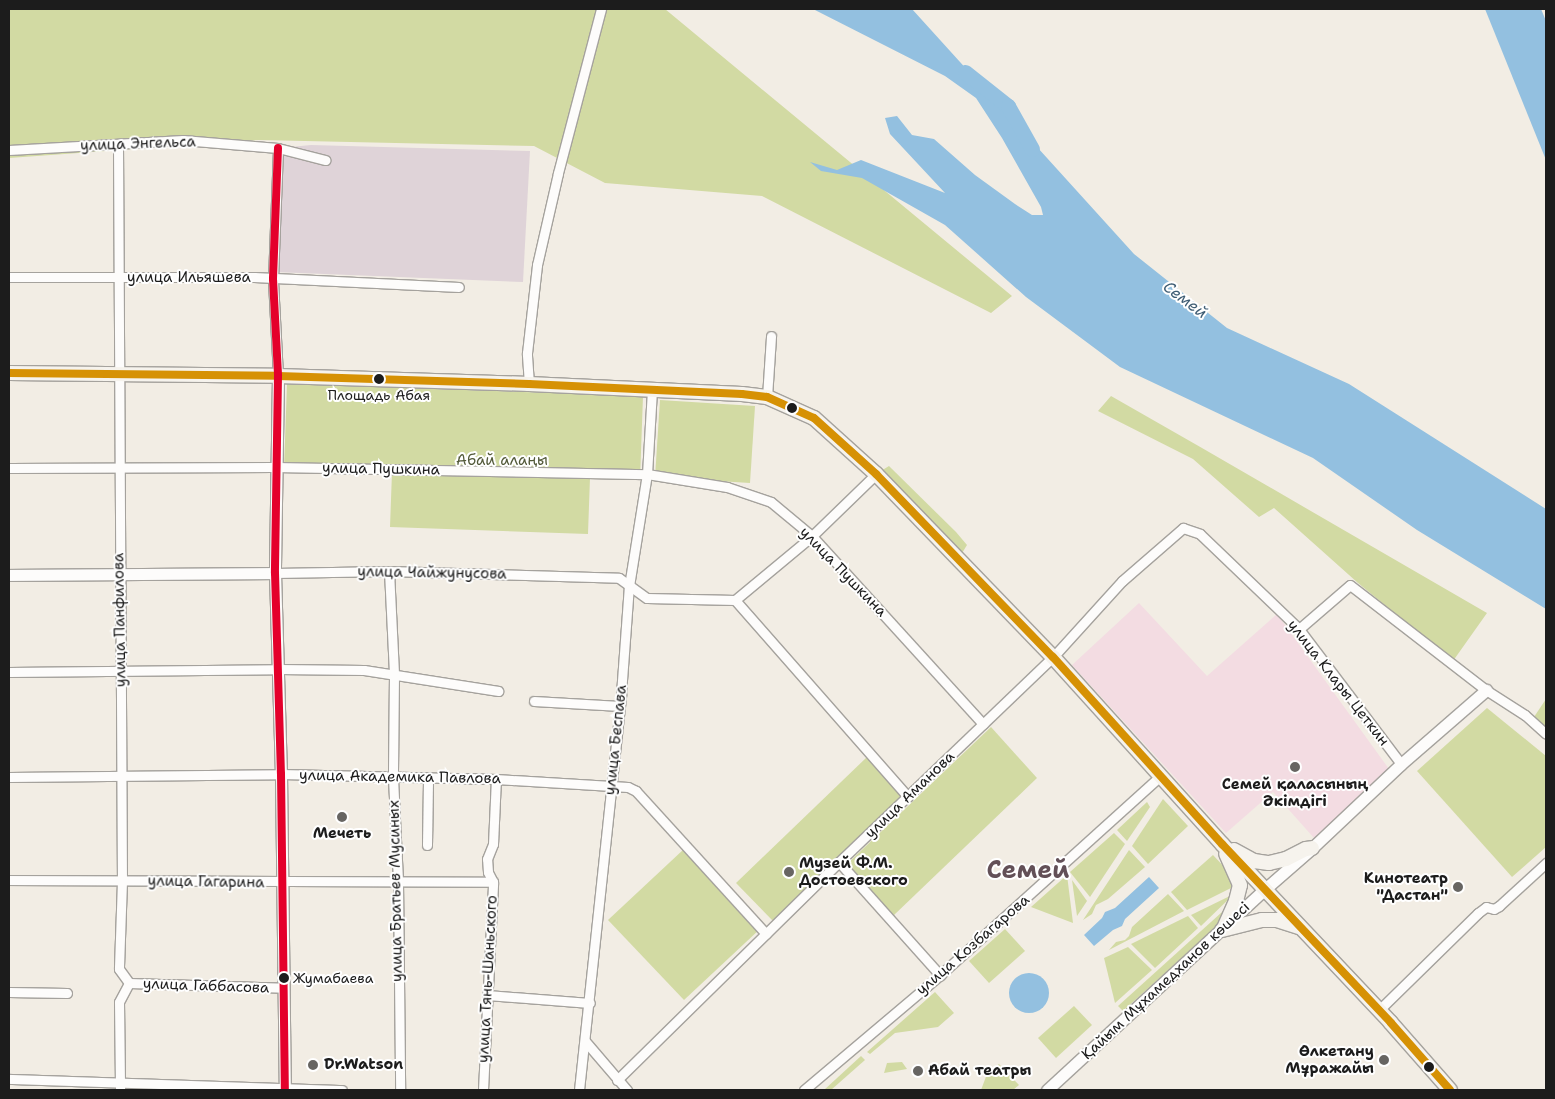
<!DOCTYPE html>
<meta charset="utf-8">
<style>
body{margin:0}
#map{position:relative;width:1555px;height:1099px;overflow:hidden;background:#f2ede4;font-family:"Shantell Sans",sans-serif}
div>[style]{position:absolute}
.built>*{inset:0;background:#f3dce2}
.industrial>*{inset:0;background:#dfd3d8}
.green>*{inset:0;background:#d2daa3}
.water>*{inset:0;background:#93c0e0}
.round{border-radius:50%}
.river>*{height:15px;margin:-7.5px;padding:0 7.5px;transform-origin:7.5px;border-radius:7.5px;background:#93c0e0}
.roads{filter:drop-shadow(1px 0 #a5a29d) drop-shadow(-1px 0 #a5a29d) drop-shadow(0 1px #a5a29d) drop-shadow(0 -1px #a5a29d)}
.minor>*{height:9px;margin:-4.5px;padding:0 4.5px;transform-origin:4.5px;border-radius:4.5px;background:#fdfcfb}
.tertiary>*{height:11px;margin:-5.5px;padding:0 5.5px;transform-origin:5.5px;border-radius:5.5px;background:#fdfcfb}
.secondary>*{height:14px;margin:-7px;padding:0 7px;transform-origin:7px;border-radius:7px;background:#f6f3ed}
.bus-1>*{height:8px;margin:-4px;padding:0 4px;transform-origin:4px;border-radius:4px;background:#d69104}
.bus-2>*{height:8px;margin:-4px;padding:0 4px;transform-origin:4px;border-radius:4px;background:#e4002b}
.dots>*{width:14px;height:14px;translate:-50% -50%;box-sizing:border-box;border:2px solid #fff;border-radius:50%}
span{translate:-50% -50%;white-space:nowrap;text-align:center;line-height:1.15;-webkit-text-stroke:4px #fff;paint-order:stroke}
.bus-label{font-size:14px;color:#1c1c1c}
.left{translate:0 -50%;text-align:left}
.street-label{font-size:15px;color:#1c1c1c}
.park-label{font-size:15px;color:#525939}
.poi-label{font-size:15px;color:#1c1c1c;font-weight:700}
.right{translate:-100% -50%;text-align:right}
.water-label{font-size:16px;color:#3f5d74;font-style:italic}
.town-label{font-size:25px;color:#635057;font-weight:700}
.frame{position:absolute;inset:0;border:10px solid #1c1c1c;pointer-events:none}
</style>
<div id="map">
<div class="built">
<div style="clip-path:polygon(1139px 603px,1207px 676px,1277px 614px,1389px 769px,1314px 838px,1273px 792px,1226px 833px,1072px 665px)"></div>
</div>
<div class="industrial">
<div style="clip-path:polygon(311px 145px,530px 151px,523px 282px,275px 272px,280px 148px)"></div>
</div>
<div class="green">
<div style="clip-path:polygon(9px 9px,665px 9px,1012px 296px,991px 313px,762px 196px,605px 183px,534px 146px,259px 140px,9px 158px)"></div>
<div style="clip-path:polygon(287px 384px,643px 396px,640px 480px,590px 478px,588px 534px,390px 527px,392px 472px,284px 468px)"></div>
<div style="clip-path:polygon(1111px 396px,1202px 448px,1487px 613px,1453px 661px,1358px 583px,1274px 508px,1259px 517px,1193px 459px,1098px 411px)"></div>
<div style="clip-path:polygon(660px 400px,755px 406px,750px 483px,655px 477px)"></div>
<div style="clip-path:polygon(889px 466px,956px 532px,967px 545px,959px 558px,876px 474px)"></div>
<div style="clip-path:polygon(1546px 699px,1546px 727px,1534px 717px)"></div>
<div style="clip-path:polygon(1487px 708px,1546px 756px,1546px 847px,1512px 877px,1417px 771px)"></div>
<div style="clip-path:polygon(991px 727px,1037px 778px,893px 916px,845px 866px)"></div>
<div style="clip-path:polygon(867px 757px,904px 795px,773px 921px,736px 883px)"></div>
<div style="clip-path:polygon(1163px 799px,1188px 826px,1148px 864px,1132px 846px)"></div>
<div style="clip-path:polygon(1147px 802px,1150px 807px,1127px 841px,1117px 830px)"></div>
<div style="clip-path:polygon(1114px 833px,1125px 844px,1090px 897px,1070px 872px)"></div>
<div style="clip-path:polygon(684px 849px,760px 929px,684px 1000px,608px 920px)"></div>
<div style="clip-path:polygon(1129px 850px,1145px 867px,1108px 899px,1096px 905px,1092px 914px,1083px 920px)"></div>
<div style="clip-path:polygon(1213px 855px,1229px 872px,1235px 886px,1187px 910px,1171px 892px)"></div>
<div style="clip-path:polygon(1067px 875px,1073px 923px,1031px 907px)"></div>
<div style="clip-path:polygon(1072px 880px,1087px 901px,1077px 916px)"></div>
<div style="clip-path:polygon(1168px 894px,1184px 911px,1109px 950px,1116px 942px,1125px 940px,1129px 936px,1132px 927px)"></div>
<div style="clip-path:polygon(1234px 894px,1201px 926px,1191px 915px)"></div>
<div style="clip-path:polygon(1232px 903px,1217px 926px,1123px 1011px,1118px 1006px)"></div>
<div style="clip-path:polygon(1188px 916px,1198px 928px,1155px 968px,1131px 944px)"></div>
<div style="clip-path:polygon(1005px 929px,1025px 951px,989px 983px,969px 961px)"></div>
<div style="clip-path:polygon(1128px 947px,1152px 970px,1115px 1003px,1104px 958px)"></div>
<div style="clip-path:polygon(935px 992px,954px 1013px,938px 1027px,895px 1033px,870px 1054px,867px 1052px)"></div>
<div style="clip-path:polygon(1074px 1006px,1092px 1025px,1056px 1058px,1038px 1038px)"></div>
<div style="clip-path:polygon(861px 1056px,865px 1060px,831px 1090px,824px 1090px)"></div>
<div style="clip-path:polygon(902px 1062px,907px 1069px,884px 1073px,887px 1063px)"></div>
<div style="clip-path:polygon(999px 1064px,1019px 1085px,1013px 1090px,981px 1090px,987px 1074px)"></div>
</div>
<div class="water">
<div style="clip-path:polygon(813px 9px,912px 9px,1134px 254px,1227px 328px,1349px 384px,1546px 509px,1546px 609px,1417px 530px,1313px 458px,1120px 367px,1026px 297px,945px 225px,862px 178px,821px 171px,810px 162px,837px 170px,861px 160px,945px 193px,890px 134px,885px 118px,897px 116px,912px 135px,934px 139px,975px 175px,1015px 204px,1032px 215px,1043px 215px,1041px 207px,1002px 138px,976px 98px,945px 76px)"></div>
<div style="clip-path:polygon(1485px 9px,1541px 9px,1546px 21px,1546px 160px)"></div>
<div style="clip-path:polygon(1149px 877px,1159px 888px,1125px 919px,1122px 926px,1113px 930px,1094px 946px,1084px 935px,1102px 918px,1105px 912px,1115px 908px)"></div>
<div class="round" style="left:1009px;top:973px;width:40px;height:40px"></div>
</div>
<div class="river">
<div style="left:965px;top:72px;width:55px;rotate:38.3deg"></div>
<div style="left:1008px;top:106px;width:49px;rotate:60.8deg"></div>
</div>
<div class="roads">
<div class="minor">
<div style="left:118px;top:145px;width:736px;rotate:89.69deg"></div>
<div style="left:122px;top:881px;width:88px;rotate:92deg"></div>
<div style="left:119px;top:969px;width:17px;rotate:54deg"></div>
<div style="left:129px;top:983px;width:21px;rotate:118deg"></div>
<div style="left:119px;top:1002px;width:88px;rotate:89.3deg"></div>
<div style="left:9px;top:150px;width:174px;rotate:-3.3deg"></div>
<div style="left:183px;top:140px;width:95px;rotate:4.8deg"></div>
<div style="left:278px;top:148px;width:49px;rotate:14.3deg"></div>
<div style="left:9px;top:277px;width:245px"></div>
<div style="left:254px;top:277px;width:205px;rotate:2.8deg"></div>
<div style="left:278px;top:376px;width:97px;rotate:-93deg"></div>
<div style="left:273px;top:279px;width:131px;rotate:-87.8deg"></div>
<div style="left:529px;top:384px;width:31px;rotate:-94deg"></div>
<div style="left:527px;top:353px;width:89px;rotate:-83.5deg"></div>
<div style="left:537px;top:265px;width:94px;rotate:-77.1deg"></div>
<div style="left:558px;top:173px;width:170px;rotate:-75.3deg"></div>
<div style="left:767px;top:397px;width:61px;rotate:-86.2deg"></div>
<div style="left:9px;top:468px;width:266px;rotate:-0.2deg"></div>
<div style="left:275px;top:467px;width:372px;rotate:1.1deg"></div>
<div style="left:647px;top:474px;width:81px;rotate:9.2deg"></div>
<div style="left:727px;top:487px;width:46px;rotate:18.8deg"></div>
<div style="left:771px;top:502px;width:53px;rotate:39.7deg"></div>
<div style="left:812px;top:536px;width:254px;rotate:47.7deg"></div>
<div style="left:389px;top:571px;width:104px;rotate:87.2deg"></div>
<div style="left:394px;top:675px;width:103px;rotate:90.6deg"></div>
<div style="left:393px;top:778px;width:104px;rotate:87.2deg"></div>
<div style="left:398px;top:882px;width:208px;rotate:89.4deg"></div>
<div style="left:275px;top:573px;width:114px;rotate:-1deg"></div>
<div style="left:389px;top:571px;width:230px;rotate:1.7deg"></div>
<div style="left:619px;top:578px;width:34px;rotate:36deg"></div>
<div style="left:647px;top:598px;width:88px;rotate:1.3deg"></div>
<div style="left:735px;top:600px;width:262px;rotate:48.7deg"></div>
<div style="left:735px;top:600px;width:100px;rotate:-39.7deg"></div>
<div style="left:812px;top:536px;width:89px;rotate:-44.1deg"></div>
<div style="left:1299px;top:629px;width:67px;rotate:-40.8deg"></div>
<div style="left:1350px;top:585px;width:172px;rotate:37.7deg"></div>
<div style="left:1486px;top:690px;width:46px;rotate:32.7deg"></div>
<div style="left:1525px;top:715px;width:28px;rotate:42deg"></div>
<div style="left:9px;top:672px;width:270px;rotate:-0.6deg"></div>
<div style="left:279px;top:669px;width:85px;rotate:0.7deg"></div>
<div style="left:364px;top:670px;width:136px;rotate:8.9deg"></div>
<div style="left:534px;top:701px;width:86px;rotate:3.3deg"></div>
<div style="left:9px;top:777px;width:272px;rotate:-0.6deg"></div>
<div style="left:281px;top:774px;width:215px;rotate:1.3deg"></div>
<div style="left:496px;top:779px;width:132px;rotate:3.5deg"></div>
<div style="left:628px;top:787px;width:9px;rotate:27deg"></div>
<div style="left:636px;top:791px;width:193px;rotate:47.7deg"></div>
<div style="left:427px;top:845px;width:67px;rotate:-89.1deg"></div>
<div style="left:839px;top:862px;width:152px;rotate:48.2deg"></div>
<div style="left:9px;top:880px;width:484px;rotate:0.2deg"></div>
<div style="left:129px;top:983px;width:155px;rotate:1.8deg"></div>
<div style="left:9px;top:992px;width:58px;rotate:1deg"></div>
<div style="left:487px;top:995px;width:103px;rotate:4.4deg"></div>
<div style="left:1378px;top:1011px;width:140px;rotate:-44.4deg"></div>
<div style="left:1478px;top:913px;width:10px;rotate:-37deg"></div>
<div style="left:1486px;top:907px;width:8px;rotate:14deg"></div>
<div style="left:1494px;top:909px;width:6px;rotate:-31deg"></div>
<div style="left:1499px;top:906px;width:64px;rotate:-42.5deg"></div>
<div style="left:585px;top:1041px;width:65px;rotate:49.4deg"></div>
<div style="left:9px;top:1079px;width:333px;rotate:1.9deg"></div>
<div style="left:617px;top:1080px;width:311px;rotate:-44.5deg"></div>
<div style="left:839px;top:862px;width:296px;rotate:-43.8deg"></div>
<div style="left:1053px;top:657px;width:103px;rotate:-47.8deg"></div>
<div style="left:1122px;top:581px;width:81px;rotate:-41deg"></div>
<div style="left:1183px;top:528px;width:18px;rotate:19deg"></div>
<div style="left:1200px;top:534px;width:137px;rotate:43.8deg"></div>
<div style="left:1299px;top:629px;width:169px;rotate:52.9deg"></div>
<div style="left:483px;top:1090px;width:208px;rotate:-87.2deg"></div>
<div style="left:493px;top:882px;width:11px;rotate:-117deg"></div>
<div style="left:488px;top:872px;width:13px;rotate:-94deg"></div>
<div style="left:487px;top:859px;width:16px;rotate:-68deg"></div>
<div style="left:493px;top:844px;width:65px;rotate:-87.4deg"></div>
<div style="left:579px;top:1090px;width:398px;rotate:-83.9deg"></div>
<div style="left:621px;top:694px;width:108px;rotate:-85.8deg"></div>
<div style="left:629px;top:586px;width:113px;rotate:-80.9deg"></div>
<div style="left:647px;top:474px;width:84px;rotate:-86.6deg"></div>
<div style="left:804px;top:1090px;width:178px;rotate:-40.2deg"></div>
<div style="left:940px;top:975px;width:297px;rotate:-42.1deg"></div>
</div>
<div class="tertiary">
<div style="left:278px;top:376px;width:197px;rotate:90.9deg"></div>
<div style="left:275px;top:573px;width:201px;rotate:88.3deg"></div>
<div style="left:281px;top:774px;width:316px;rotate:89.3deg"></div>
<div style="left:9px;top:575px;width:266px;rotate:-0.4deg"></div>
<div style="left:1047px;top:1090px;width:297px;rotate:-42.7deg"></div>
<div style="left:1265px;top:889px;width:62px;rotate:-41.1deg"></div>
<div style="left:1312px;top:848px;width:122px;rotate:-43.3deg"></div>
<div style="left:1401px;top:764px;width:113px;rotate:-41deg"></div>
</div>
<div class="secondary">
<div style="left:9px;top:373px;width:269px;rotate:0.6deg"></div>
<div style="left:278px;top:376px;width:251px;rotate:1.8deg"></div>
<div style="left:529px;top:384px;width:213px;rotate:2.7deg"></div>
<div style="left:742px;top:394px;width:25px;rotate:7deg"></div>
<div style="left:767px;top:397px;width:51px;rotate:24.1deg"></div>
<div style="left:814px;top:418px;width:84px;rotate:42.1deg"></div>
<div style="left:876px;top:474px;width:255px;rotate:46deg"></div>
<div style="left:1053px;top:657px;width:252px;rotate:47.9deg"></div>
<div style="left:1222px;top:844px;width:246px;rotate:46.6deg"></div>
<div style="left:1391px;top:1023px;width:89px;rotate:48.6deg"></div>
<div style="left:1234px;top:850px;width:23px;rotate:29deg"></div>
<div style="left:1254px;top:861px;width:15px;rotate:8deg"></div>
<div style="left:1269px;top:863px;width:17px;rotate:-13deg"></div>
<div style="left:1286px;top:859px;width:22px;rotate:-27deg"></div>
<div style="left:1306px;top:849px;width:6px;rotate:-9deg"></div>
<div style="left:1224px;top:928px;width:30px;rotate:-66deg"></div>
<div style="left:1236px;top:901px;width:16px;rotate:-76deg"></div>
<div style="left:1240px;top:885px;width:34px;rotate:-114deg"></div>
<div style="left:1222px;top:930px;width:41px;rotate:-14deg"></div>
<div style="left:1262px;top:920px;width:15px"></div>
<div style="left:1277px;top:920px;width:23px;rotate:18deg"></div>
</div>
</div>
<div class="bus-1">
<div style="left:9px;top:373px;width:269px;rotate:0.6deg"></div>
<div style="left:278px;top:376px;width:251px;rotate:1.8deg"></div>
<div style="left:529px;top:384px;width:213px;rotate:2.7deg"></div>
<div style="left:742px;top:394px;width:25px;rotate:7deg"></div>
<div style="left:767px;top:397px;width:51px;rotate:24.1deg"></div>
<div style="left:814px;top:418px;width:84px;rotate:42.1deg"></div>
<div style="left:876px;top:474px;width:255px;rotate:46deg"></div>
<div style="left:1053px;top:657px;width:252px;rotate:47.9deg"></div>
<div style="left:1222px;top:844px;width:246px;rotate:46.6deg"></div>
<div style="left:1391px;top:1023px;width:89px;rotate:48.6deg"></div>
</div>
<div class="bus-2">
<div style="left:278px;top:148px;width:131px;rotate:92.2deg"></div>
<div style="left:273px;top:279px;width:97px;rotate:87deg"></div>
<div style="left:278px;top:376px;width:197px;rotate:90.9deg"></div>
<div style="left:275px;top:573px;width:201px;rotate:88.3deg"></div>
<div style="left:281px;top:774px;width:316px;rotate:89.3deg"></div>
</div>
<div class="dots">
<div style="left:379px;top:379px;background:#1c1c1c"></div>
<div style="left:792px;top:408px;background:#1c1c1c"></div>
<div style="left:1295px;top:767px;background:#676562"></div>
<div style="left:342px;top:817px;background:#676562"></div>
<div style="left:789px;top:872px;background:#676562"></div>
<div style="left:1458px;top:887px;background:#676562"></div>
<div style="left:284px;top:978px;background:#1c1c1c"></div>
<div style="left:1384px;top:1060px;background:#676562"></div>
<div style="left:313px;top:1065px;background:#676562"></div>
<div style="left:1429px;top:1067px;background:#1c1c1c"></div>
<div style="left:918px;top:1071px;background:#676562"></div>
</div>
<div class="bus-label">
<span style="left:379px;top:395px">Площадь Абая</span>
<span class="left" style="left:293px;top:978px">Жумабаева</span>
</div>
<div class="street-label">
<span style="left:138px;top:144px;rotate:-2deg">улица Энгельса</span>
<span style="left:189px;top:278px">улица Ильяшева</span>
<span style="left:381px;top:469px;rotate:1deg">улица Пушкина</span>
<span style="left:843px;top:572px;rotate:46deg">улица Пушкина</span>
<span style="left:432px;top:573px;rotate:1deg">улица Чайжунусова</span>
<span style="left:120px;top:620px;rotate:-91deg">улица Панфилова</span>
<span style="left:1338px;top:683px;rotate:52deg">улица Клары Цеткин</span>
<span style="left:616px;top:740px;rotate:-84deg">улица Беспава</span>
<span style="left:400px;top:777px;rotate:1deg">улица Академика Павлова</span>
<span style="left:910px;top:795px;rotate:-44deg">улица Аманова</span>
<span style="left:206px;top:882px;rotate:1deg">улица Гагарина</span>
<span style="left:396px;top:891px;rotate:-91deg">улица Братьев Мусиных</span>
<span style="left:973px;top:945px;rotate:-41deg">улица Козбагарова</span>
<span style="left:488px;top:979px;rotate:-87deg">улица Тянь-Шаньского</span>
<span style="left:1166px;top:981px;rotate:-43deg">Қайым Мұхамедханов көшесі</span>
<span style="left:206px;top:986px;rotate:2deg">улица Габбасова</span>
</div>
<div class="park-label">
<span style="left:502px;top:461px">Абай алаңы</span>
</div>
<div class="poi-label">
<span style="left:1295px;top:793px">Семей қаласының<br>Әкімдігі</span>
<span style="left:342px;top:834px">Мечеть</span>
<span class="left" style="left:799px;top:872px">Музей Ф.М.<br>Достоевского</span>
<span class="right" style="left:1448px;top:887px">Кинотеатр<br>"Дастан"</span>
<span class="right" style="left:1374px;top:1060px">Өлкетану<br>Мұражайы</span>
<span class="left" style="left:324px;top:1065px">Dr.Watson</span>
<span class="left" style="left:928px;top:1071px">Абай театры</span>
</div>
<div class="water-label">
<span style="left:1185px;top:300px;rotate:37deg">Семей</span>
</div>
<div class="town-label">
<span style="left:1028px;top:869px">Семей</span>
</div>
<div class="frame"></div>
</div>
